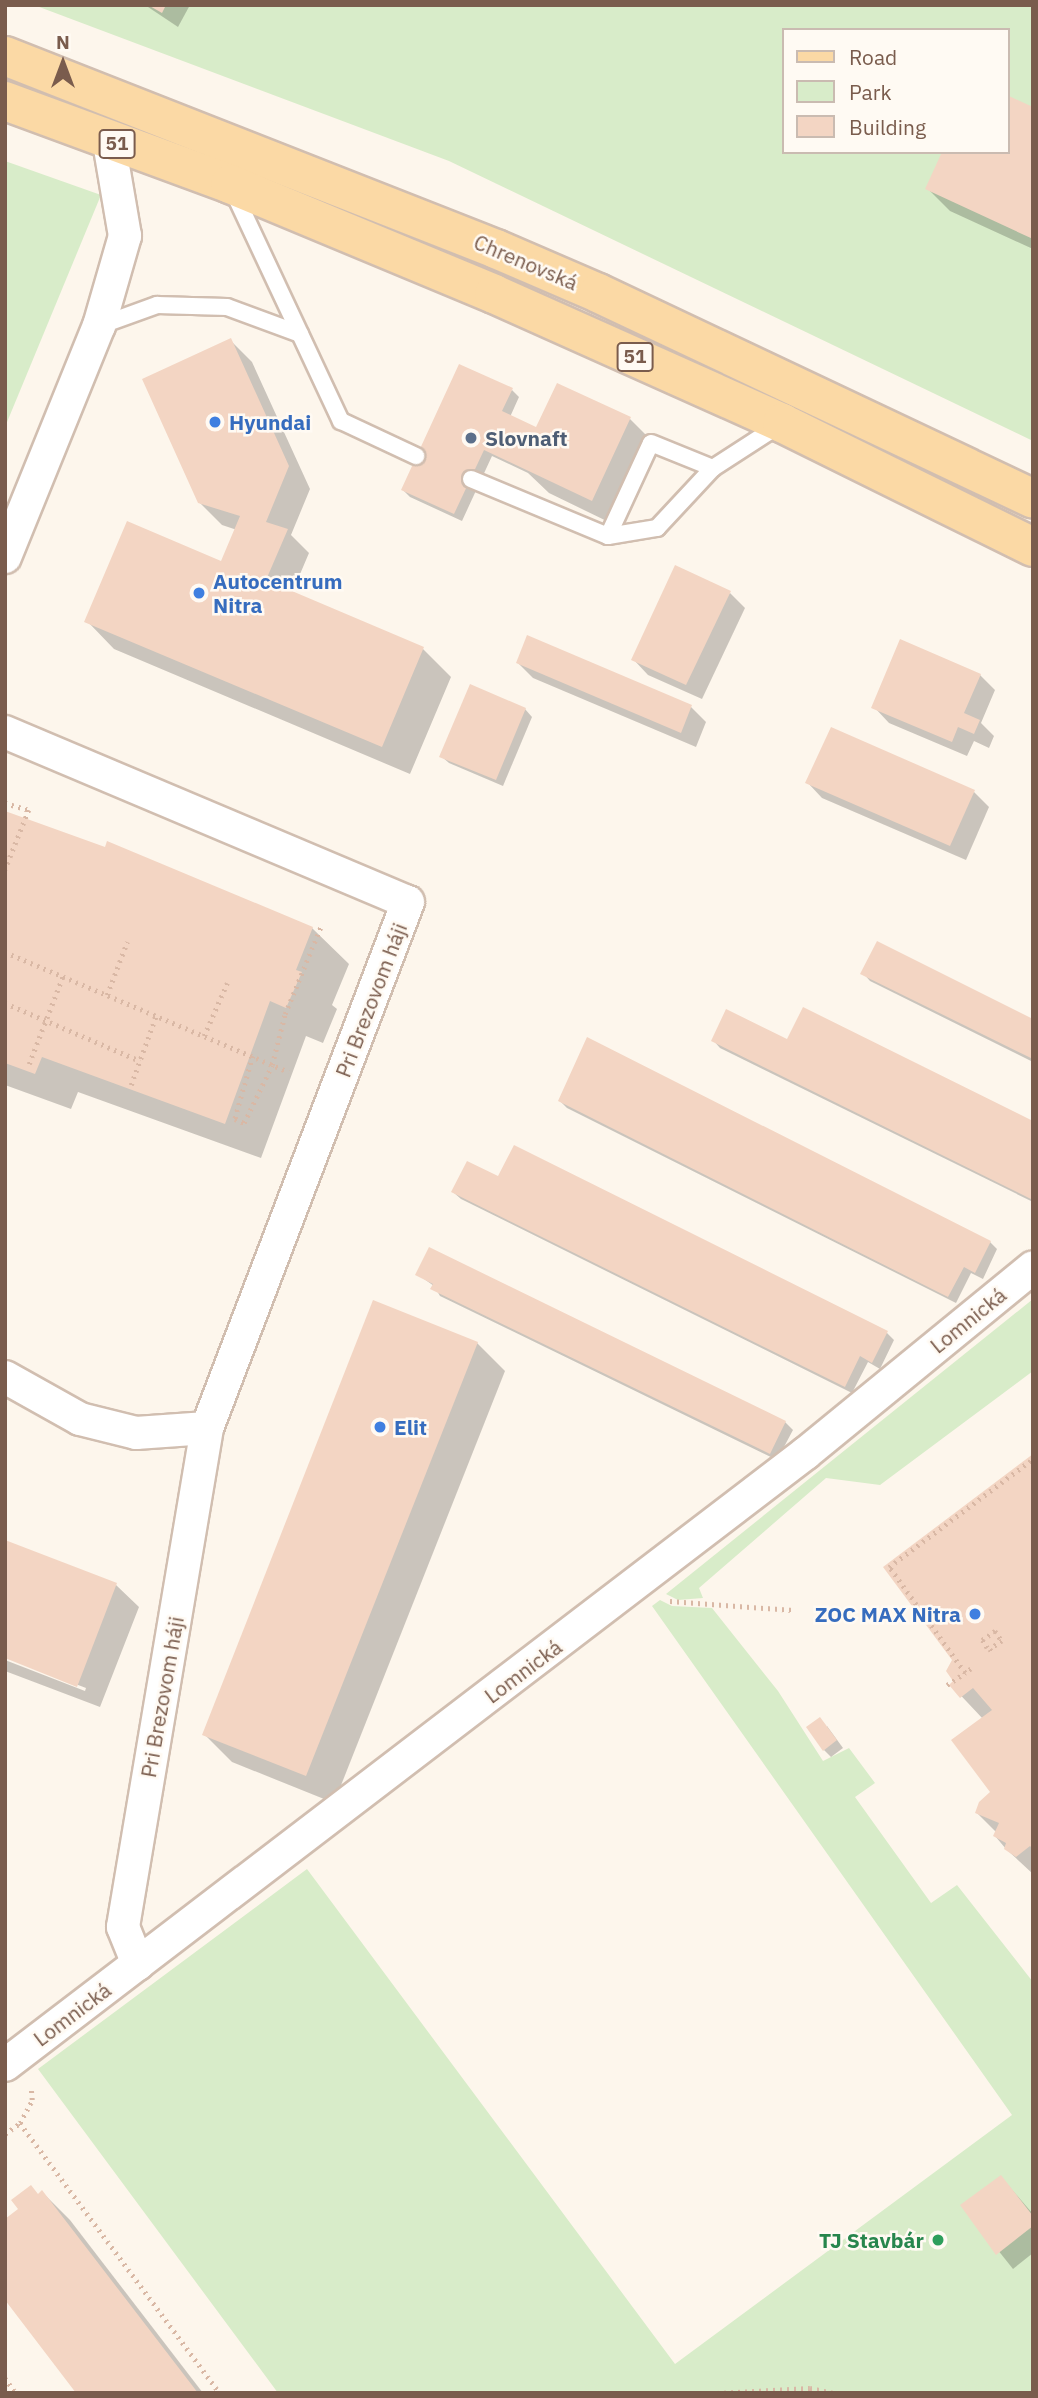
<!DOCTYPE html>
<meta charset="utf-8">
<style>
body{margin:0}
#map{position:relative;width:1038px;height:2398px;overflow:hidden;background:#fdf6ec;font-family:"IBM Plex Sans",sans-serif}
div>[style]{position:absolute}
.green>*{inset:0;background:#d8ecc9}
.shadow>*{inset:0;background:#0003}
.building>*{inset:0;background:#f3d5c3}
.path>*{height:4.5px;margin-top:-2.25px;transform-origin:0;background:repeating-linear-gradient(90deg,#d9b8a5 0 2px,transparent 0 7px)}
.roads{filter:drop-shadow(2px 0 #d1beb0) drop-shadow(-2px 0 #d1beb0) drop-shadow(0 2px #d1beb0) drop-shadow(0 -2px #d1beb0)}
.service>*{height:16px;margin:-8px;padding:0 8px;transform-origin:8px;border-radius:8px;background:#fff}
.minor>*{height:32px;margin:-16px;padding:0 16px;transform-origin:16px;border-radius:16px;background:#fff}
.primary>*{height:38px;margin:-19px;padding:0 19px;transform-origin:19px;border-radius:19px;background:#fbd9a5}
.dots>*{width:19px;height:19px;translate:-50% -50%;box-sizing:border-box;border:4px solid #fffaf3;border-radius:50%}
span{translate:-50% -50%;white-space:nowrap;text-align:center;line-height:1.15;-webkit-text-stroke:5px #fffaf3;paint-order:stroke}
.shield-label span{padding:2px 5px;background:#fffaf3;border:2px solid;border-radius:5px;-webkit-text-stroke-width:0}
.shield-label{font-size:19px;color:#7a5c4d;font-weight:700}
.street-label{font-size:21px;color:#7a5c4d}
.shop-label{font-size:21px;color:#366cbe;font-weight:700}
.left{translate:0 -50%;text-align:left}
.right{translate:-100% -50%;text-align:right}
.service-label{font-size:21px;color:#4e5e75;font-weight:700}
.leisure-label{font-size:21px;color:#27864d;font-weight:700}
.frame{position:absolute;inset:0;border:7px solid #7a5c4d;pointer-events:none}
.legend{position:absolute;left:782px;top:28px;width:228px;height:126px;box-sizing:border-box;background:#fffaf3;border:2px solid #cabbb1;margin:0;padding:9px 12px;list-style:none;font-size:21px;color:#7a5c4d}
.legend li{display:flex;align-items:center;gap:14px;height:35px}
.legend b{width:35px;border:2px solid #cabbb1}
.north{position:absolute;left:28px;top:28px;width:70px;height:70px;-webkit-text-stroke:5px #fffaf3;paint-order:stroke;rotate:0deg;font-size:19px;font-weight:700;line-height:28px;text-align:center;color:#7a5c4d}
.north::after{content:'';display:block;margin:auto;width:24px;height:32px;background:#7a5c4d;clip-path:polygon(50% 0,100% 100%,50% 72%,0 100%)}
</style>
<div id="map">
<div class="green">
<div style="clip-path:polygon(evenodd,34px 5px,1033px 5px,1033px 441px,449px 161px,34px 5px,784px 30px,1008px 30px,1008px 152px,784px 152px,784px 30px)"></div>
<div style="clip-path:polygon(5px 161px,101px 195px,5px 427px)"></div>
<div style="clip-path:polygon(1033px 1299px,1033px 1371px,880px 1485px,826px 1478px,699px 1588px,703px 1598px,678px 1600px,666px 1594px)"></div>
<div style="clip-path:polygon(660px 1600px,672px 1606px,712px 1608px,778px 1691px,823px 1761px,849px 1748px,875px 1783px,855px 1797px,931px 1903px,957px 1885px,1033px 1982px,1033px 2393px,278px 2393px,38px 2069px,307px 1869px,675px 2364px,1012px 2115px,652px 1606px)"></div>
</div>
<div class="shadow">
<div style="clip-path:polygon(145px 5px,190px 5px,178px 27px)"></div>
<div style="clip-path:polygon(1010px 98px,1033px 109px,1033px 249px,950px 211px,928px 189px,1008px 152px)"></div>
<div style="clip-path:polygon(230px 340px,252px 362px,310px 489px,291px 535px,309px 553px,292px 593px,423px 649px,451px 677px,410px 774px,114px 649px,87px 621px,222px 563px,237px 530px,222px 525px,199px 502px)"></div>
<div style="clip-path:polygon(512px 390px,519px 397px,510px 417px,535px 428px,630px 419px,658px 447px,621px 528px,549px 493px,528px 473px,492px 456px,462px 521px,410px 497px,403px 490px)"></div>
<div style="clip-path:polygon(730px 593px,745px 608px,702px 699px,648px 675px,633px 659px)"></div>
<div style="clip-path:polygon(518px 663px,691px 707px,706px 722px,696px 747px,533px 678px)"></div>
<div style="clip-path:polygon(980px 675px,995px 690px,981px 723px,994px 736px,989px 748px,974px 741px,967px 756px,889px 723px,874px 707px)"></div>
<div style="clip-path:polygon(525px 709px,532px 717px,503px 786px,449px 763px,441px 756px)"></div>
<div style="clip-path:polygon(807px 782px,974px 792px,989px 807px,966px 860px,822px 798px)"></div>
<div style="clip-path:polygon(5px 813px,312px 928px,349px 964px,332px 1005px,337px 1009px,323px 1043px,306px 1036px,261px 1158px,78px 1092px,71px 1109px,5px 1085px)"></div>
<div style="clip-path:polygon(863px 973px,1033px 1020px,1033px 1062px,870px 981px)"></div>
<div style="clip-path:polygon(713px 1040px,788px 1042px,1033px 1123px,1033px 1202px,720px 1048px)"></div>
<div style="clip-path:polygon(560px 1101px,990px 1242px,997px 1249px,983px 1279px,971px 1273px,956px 1303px,567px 1108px)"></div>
<div style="clip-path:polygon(453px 1192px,887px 1333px,894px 1340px,880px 1369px,868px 1362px,852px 1393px,461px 1199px)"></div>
<div style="clip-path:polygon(417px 1274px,785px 1422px,793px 1430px,777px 1460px,440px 1296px,434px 1286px)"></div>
<div style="clip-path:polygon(477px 1343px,505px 1371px,334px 1803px,232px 1762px,204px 1734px)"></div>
<div style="clip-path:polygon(1033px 1456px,1033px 1874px,1006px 1849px,995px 1836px,996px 1832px,977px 1813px,992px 1792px,983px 1719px,951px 1685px,956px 1682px)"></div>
<div style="clip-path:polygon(5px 1541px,116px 1585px,139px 1607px,100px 1707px,5px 1671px,5px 1660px,85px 1691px,86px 1688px,5px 1657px)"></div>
<div style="clip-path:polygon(827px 1726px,843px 1748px,831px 1757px,824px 1750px)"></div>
<div style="clip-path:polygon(1001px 2177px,1033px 2214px,1033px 2253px,1013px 2269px,962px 2205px)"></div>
<div style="clip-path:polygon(42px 2192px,70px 2220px,203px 2393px,79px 2393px)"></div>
</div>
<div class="building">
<div style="clip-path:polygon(148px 5px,166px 5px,162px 13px)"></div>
<div style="clip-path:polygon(1009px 96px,1033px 107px,1033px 239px,925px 189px,942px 152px,1008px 152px)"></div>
<div style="clip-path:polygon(231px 338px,289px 466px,266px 522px,288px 529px,266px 580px,424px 647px,382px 747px,84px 622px,127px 521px,221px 561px,240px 516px,198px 503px,142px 379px)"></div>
<div style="clip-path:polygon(459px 364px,513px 388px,502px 411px,536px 427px,557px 383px,631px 417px,592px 501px,484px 450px,454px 514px,401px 490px)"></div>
<div style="clip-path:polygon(675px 565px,731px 591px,686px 685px,631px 660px)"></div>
<div style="clip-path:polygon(527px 635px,692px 705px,681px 733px,516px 663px)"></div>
<div style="clip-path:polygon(900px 639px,981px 674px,964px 713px,980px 720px,974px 734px,958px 727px,952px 742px,871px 708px)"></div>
<div style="clip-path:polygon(470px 684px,526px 708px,496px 780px,439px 757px)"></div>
<div style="clip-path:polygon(831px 727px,975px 790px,950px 846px,805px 783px)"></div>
<div style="clip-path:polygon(5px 811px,105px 847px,107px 841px,313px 927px,296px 970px,302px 972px,286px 1008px,270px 1001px,225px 1124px,42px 1057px,35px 1074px,5px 1063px)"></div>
<div style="clip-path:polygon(877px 941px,1033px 1019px,1033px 1059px,860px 974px)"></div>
<div style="clip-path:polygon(803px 1007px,1033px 1121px,1033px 1200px,711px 1041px,726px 1009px,787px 1039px)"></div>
<div style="clip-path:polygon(587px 1037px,991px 1241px,975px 1273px,964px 1267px,948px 1297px,558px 1101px)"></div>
<div style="clip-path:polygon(514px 1145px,888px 1331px,872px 1363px,860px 1356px,845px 1387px,451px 1192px,467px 1161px,498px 1176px)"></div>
<div style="clip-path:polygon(429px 1247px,786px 1421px,770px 1454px,430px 1289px,433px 1284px,415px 1275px)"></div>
<div style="clip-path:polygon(373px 1300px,478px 1342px,306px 1776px,202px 1735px)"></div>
<div style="clip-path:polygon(1033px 1454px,1033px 1849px,1030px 1846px,1016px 1857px,1004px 1849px,1006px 1843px,993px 1836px,999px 1823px,975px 1813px,979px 1802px,990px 1792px,951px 1740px,992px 1710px,973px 1688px,960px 1698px,949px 1685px,953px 1681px,946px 1671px,952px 1660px,883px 1567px)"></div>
<div style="clip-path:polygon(5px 1540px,117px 1583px,77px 1687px,5px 1658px)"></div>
<div style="clip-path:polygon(820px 1717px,837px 1740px,823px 1751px,806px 1727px)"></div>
<div style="clip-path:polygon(1001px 2175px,1033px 2216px,1033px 2226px,996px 2255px,960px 2205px)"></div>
<div style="clip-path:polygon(31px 2185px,38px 2194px,42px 2190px,198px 2393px,76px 2393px,5px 2300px,5px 2219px,18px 2209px,11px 2200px)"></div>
</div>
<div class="path">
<div style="left:5px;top:803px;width:25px;rotate:16deg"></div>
<div style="left:29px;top:810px;width:65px;rotate:111.8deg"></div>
<div style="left:5px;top:952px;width:308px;rotate:22.9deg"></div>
<div style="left:107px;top:995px;width:57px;rotate:-69.3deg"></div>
<div style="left:5px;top:1003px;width:147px;rotate:23.2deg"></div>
<div style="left:204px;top:1036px;width:58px;rotate:-66.5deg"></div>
<div style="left:253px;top:1056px;width:66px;rotate:105.9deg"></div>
<div style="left:235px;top:1119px;width:10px;rotate:24deg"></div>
<div style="left:244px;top:1123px;width:64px;rotate:-64.2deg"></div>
<div style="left:272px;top:1065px;width:53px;rotate:-75.7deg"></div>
<div style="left:285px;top:1014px;width:97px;rotate:-67.7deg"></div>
<div style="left:29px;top:1064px;width:94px;rotate:-68.9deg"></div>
<div style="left:131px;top:1085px;width:73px;rotate:-70.1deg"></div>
<div style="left:670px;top:1601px;width:124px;rotate:4.2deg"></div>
<div style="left:987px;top:1648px;width:9px;rotate:-122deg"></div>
<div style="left:982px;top:1640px;width:16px;rotate:-35deg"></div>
<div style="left:995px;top:1631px;width:12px;rotate:55deg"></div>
<div style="left:1002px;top:1641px;width:14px;rotate:146deg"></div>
<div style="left:990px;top:1649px;width:5px;rotate:53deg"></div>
<div style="left:971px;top:1669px;width:7px;rotate:146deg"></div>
<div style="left:965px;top:1673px;width:130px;rotate:-125.6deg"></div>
<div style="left:889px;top:1567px;width:180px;rotate:-36.9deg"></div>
<div style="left:947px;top:1685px;width:22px;rotate:-34deg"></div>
<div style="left:20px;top:2123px;width:26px;rotate:-62deg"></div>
<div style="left:32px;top:2100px;width:11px;rotate:-95deg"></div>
<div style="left:5px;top:2134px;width:19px;rotate:-36deg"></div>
<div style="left:20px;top:2123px;width:336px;rotate:53.5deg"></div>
<div style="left:5px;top:2378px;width:19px;rotate:54deg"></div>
<div style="left:717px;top:2393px;width:93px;rotate:-3.1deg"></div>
<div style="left:810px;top:2388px;width:24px;rotate:12deg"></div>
</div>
<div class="roads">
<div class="service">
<div style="left:234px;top:193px;width:252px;rotate:64.9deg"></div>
<div style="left:341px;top:421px;width:83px;rotate:25deg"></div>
<div style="left:99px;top:326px;width:62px;rotate:-19.9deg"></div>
<div style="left:157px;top:305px;width:70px;rotate:1.6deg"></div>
<div style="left:227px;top:307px;width:78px;rotate:20.3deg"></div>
<div style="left:471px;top:479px;width:148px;rotate:22.6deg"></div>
<div style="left:608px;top:536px;width:50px;rotate:-9.3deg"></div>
<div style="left:657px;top:528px;width:82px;rotate:-47deg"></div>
<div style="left:713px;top:468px;width:81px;rotate:-32.9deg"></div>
<div style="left:608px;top:536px;width:102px;rotate:-65.2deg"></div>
<div style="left:651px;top:443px;width:67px;rotate:22deg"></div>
</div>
<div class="minor">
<div style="left:5px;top:557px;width:249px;rotate:-67.9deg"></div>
<div style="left:99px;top:326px;width:94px;rotate:-73.9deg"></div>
<div style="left:125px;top:236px;width:95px;rotate:-99.7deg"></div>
<div style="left:5px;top:732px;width:437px;rotate:22.9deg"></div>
<div style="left:408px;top:902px;width:563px;rotate:110.91deg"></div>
<div style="left:5px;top:1377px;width:86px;rotate:29.2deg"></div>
<div style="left:80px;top:1419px;width:58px;rotate:14deg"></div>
<div style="left:136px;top:1433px;width:71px;rotate:-4deg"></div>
<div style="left:207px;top:1428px;width:506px;rotate:99.56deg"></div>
<div style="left:123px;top:1927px;width:40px;rotate:68deg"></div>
<div style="left:5px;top:2065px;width:1008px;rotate:-37.38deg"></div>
<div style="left:806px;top:1453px;width:293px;rotate:-39.3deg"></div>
</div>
<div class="primary">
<div style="left:5px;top:56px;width:528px;rotate:21.46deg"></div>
<div style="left:496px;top:249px;width:111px;rotate:23.3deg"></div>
<div style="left:598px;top:293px;width:481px;rotate:25.3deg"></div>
<div style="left:5px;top:101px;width:240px;rotate:20.2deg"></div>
<div style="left:230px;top:184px;width:286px;rotate:22.6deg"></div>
<div style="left:494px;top:294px;width:316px;rotate:24.1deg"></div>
<div style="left:782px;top:423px;width:280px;rotate:26.3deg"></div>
</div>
</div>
<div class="dots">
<div style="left:215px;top:422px;background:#3f7fe0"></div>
<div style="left:471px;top:438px;background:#5c6f8a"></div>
<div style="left:199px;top:593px;background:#3f7fe0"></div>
<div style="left:380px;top:1427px;background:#3f7fe0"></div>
<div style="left:975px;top:1614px;background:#3f7fe0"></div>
<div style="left:938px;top:2240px;background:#2e9e5b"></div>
</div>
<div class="shield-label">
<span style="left:117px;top:144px">51</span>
<span style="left:635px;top:357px">51</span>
</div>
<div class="street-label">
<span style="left:526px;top:262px;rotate:23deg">Chrenovská</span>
<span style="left:371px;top:1000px;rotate:-69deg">Pri Brezovom háji</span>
<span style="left:968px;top:1320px;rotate:-39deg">Lomnická</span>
<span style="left:523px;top:1671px;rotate:-37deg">Lomnická</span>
<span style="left:162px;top:1697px;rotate:-80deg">Pri Brezovom háji</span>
<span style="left:72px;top:2014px;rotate:-37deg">Lomnická</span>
</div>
<div class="shop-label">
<span class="left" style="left:229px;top:422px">Hyundai</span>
<span class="left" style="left:213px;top:593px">Autocentrum<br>Nitra</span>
<span class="left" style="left:394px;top:1427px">Elit</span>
<span class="right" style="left:961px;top:1614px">ZOC MAX Nitra</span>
</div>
<div class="service-label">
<span class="left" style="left:485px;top:438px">Slovnaft</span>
</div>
<div class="leisure-label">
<span class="right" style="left:924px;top:2240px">TJ Stavbár</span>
</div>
<div class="frame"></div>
<ul class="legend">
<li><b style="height:9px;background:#fbd9a5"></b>Road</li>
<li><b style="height:19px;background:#d8ecc9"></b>Park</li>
<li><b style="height:19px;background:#f3d5c3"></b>Building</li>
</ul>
<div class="north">N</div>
</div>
